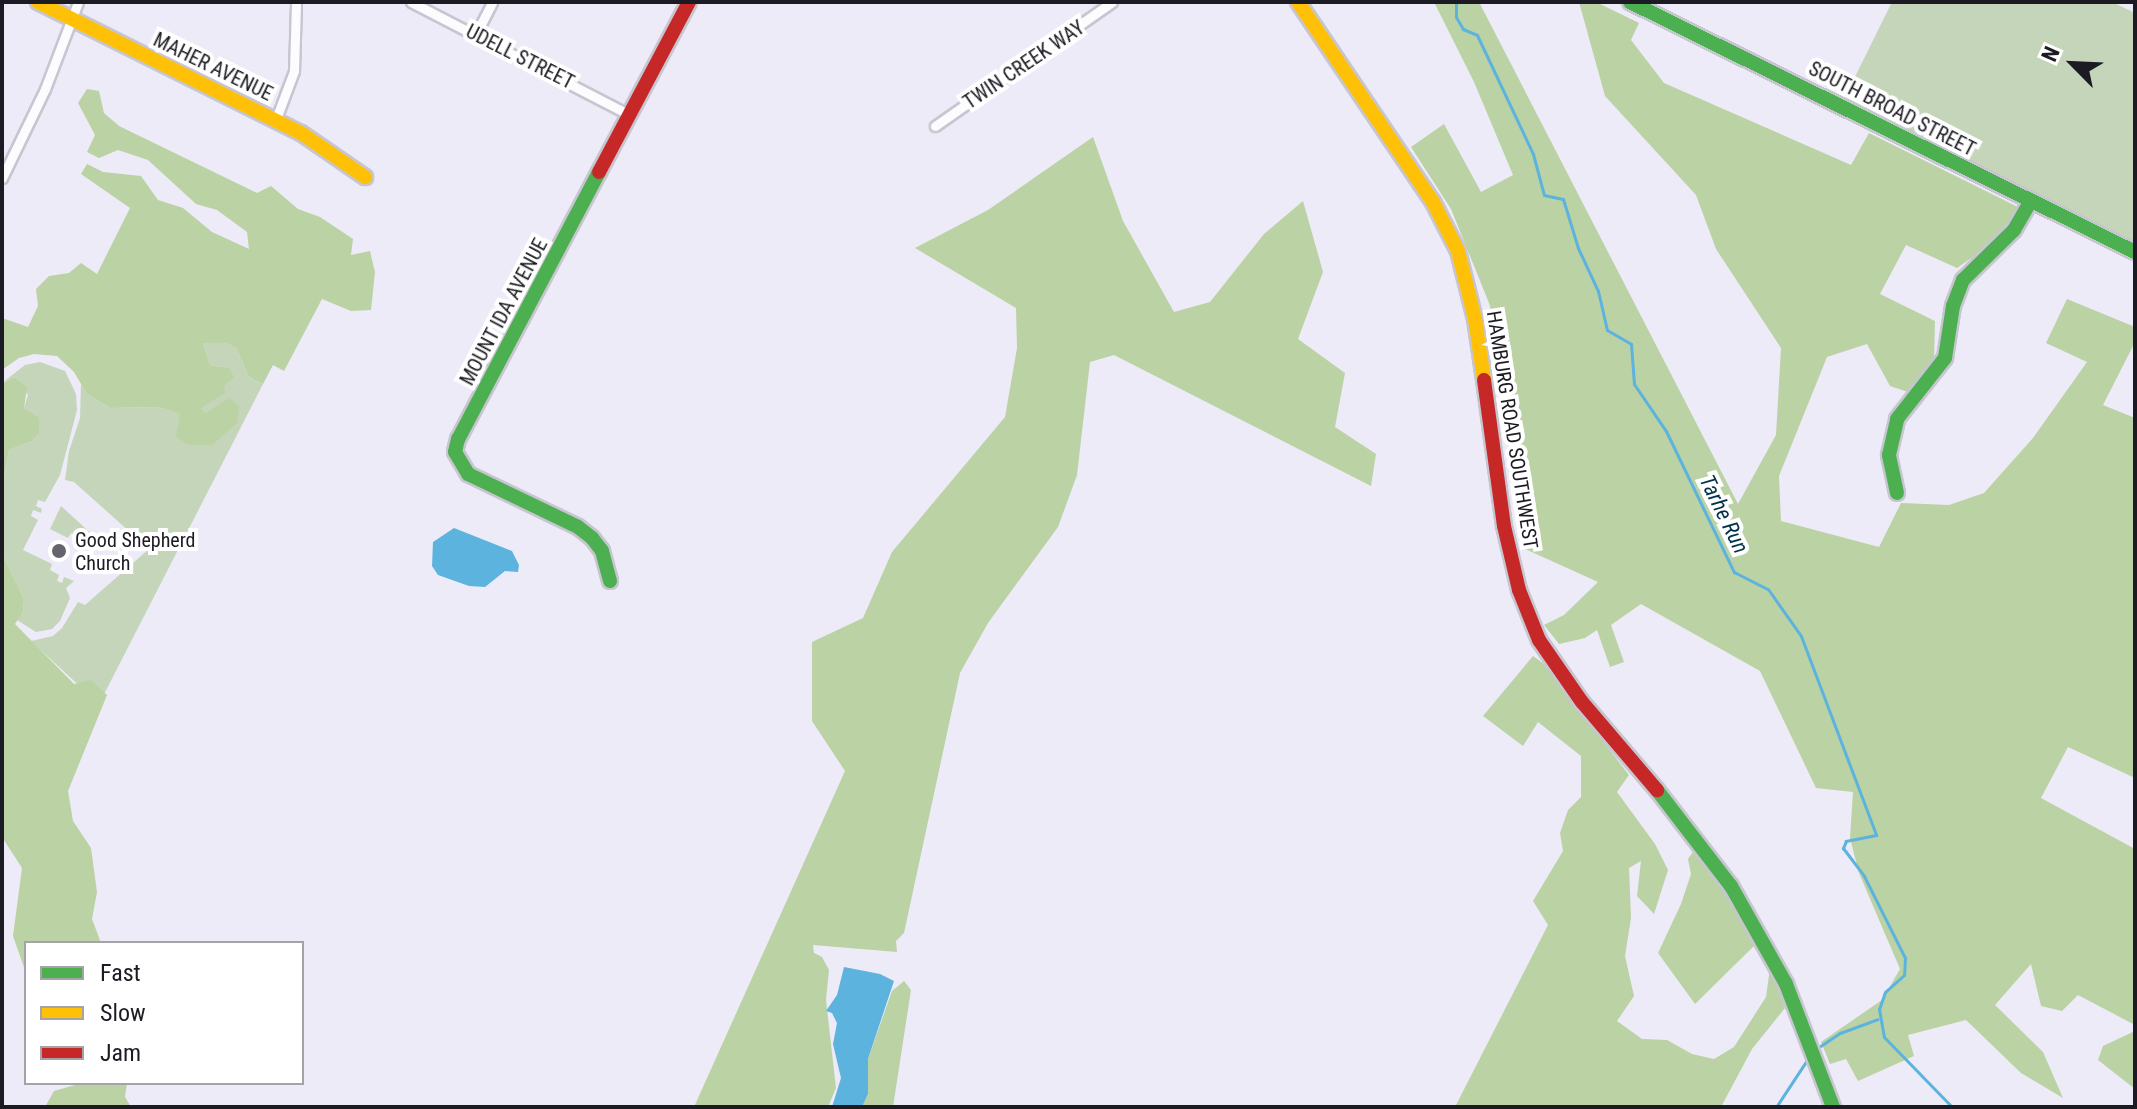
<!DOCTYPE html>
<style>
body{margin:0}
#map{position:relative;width:2137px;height:1109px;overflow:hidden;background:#ecebf7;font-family:"Roboto Condensed",sans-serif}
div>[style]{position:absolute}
.green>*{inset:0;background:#c5d5ba}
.forest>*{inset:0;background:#bbd2a5}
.water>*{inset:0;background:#5cb3de}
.stream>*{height:3px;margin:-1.5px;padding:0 1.5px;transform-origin:1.5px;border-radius:1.5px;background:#5cb3de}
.roads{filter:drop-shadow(2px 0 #c7c6d0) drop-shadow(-2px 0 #c7c6d0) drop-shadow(0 2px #c7c6d0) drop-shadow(0 -2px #c7c6d0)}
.street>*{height:9px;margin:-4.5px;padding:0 4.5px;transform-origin:4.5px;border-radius:4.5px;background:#fcfcfe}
.fast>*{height:14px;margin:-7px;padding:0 7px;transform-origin:7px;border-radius:7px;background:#4caf50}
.slow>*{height:14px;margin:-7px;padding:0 7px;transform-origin:7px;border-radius:7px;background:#ffc107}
.jam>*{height:14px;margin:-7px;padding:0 7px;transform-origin:7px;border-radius:7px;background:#c62828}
.dots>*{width:22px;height:22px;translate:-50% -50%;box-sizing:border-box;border:4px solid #fff;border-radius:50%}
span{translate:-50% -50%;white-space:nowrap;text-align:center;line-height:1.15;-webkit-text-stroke:8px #fff;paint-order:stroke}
.street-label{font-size:20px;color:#1c1a22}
.poi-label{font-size:20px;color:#1c1a22}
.left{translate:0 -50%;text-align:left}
.water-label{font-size:22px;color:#00334a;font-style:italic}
.frame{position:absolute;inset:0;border:4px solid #1c1a22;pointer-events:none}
.legend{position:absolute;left:24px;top:941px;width:280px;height:144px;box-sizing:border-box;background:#fff;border:2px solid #a4a3a7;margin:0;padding:10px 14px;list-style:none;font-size:24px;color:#1c1a22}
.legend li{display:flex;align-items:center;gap:16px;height:40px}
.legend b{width:40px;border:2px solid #a4a3a7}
.north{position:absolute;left:2033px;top:24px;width:80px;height:80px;-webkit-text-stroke:6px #fff;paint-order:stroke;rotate:294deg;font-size:22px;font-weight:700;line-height:32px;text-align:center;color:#1c1a22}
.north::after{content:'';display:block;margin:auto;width:28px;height:36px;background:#1c1a22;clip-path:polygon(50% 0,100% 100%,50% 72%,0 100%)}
</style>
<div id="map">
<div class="green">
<div style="clip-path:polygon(1892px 2px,2112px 2px,2135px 13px,2135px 245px,1843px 101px)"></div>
<div style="clip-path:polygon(203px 343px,226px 343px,236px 348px,249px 377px,263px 384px,99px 704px,31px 641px,53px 636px,62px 628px,78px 602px,85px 605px,149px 549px,74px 482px,65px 480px,69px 451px,80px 418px,81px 384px,87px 394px,110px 408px,158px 407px,180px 414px,206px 413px,200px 408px,224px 386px,229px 368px,210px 365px)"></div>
<div style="clip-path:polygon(40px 362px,65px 371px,76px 394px,77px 410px,60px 475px,45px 502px,38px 500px,36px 506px,42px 509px,41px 513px,33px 510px,31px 516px,38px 520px,23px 550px,52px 564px,50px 570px,59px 575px,57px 581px,62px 583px,64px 577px,74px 581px,66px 588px,70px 598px,60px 621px,52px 629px,36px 632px,17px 620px,23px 612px,24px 599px,2px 554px,2px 488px,9px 450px,32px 441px,39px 434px,39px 417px,24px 408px,28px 395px,13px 377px,2px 383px,25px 365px)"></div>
<div style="clip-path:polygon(61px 506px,95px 537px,94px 538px,88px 541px,71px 533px,68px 538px,50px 529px)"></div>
</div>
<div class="forest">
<div style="clip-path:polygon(1434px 2px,1479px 2px,1738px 504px,1776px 435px,1781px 348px,1716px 249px,1696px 195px,1605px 96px,1579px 2px,1596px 2px,1639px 23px,1631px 40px,1664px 83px,1851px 165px,1869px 133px,2020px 208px,1996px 241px,1957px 268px,1906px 245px,1880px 294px,1935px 321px,1934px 360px,1908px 392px,1890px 386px,1867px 344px,1827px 357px,1779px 476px,1781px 521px,1879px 547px,1901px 503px,1949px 505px,1984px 493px,2033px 438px,2087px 362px,2046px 343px,2067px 299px,2135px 327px,2135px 342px,2103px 405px,2135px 418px,2135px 778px,2068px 747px,2041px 798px,2135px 849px,2135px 1025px,2078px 995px,2062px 1011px,2041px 1006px,2031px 964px,1995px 1005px,2043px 1052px,2063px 1098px,2021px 1073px,1966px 1020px,1908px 1035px,1914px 1056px,1858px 1081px,1846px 1059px,1830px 1064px,1821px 1042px,1882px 1000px,1900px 969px,1859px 873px,1850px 838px,1853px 792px,1816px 788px,1760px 671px,1641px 604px,1611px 625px,1624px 662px,1610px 667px,1597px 630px,1585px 638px,1559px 644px,1544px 625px,1564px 615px,1598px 582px,1523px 548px,1502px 407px,1506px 362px,1489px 303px,1451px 209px,1411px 147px,1444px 124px,1481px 192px,1513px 175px,1474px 82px)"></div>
<div style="clip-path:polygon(87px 89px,99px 91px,104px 113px,119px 126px,257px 193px,271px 186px,298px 209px,320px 217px,353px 239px,351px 255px,370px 251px,375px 272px,371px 310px,351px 311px,322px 299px,284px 371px,273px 365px,263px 384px,249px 377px,236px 348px,226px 343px,203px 343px,210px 365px,229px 368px,234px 377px,224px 386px,225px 393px,201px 408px,206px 413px,229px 398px,239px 406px,237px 423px,212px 445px,189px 445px,176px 437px,180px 414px,158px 407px,110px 408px,87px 394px,74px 372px,57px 356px,34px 354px,19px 358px,2px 370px,2px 318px,28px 327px,38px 306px,36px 289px,49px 276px,69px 273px,81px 263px,97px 274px,130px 208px,81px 174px,87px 164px,103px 172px,141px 176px,158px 200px,183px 208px,212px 232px,249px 249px,247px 232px,217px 210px,196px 204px,148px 160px,118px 150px,99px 158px,87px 152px,95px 135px,78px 103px)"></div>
<div style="clip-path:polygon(1093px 137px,1123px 221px,1174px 312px,1210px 302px,1264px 234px,1303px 201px,1323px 272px,1298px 339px,1345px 373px,1335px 427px,1376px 454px,1371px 486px,1114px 355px,1090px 362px,1077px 475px,1058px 527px,988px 623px,960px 673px,904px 933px,896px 941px,897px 952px,813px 945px,814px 953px,822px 957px,829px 970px,826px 1000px,836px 1088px,828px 1107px,694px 1107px,845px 771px,812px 721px,812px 642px,863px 618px,892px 552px,1005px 417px,1017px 348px,1016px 308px,915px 248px,988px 210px)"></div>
<div style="clip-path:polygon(13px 377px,27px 387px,24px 408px,39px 417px,39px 434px,32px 441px,9px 450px,2px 488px,2px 384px)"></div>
<div style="clip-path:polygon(2px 554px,24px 599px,23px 612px,15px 624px,74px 684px,91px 680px,107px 695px,68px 791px,73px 821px,91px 848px,97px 892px,92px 919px,101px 943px,26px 943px,26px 973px,13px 936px,22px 868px,2px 837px)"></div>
<div style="clip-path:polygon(1533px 656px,1543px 663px,1629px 775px,1617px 792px,1655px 844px,1668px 870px,1654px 914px,1637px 896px,1641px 861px,1629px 868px,1631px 918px,1625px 956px,1634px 996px,1617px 1021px,1642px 1039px,1667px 1040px,1692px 1054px,1714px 1059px,1734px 1047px,1766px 997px,1770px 968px,1785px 1008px,1752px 1049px,1721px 1107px,1455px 1107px,1548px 925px,1533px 901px,1563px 851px,1560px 833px,1568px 810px,1581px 797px,1581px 756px,1538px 722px,1523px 746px,1483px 716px)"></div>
<div style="clip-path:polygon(1695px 849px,1757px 943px,1695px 1004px,1658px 953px,1681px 904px,1691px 874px,1688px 859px)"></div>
<div style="clip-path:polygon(904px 981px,911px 990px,893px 1107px,862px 1107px,868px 1094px,868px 1059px,892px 991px)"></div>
<div style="clip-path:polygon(2135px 1031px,2135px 1089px,2098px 1060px,2103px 1046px)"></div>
<div style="clip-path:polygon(82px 1083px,127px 1083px,125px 1097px,131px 1107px,45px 1107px,54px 1091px)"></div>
</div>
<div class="water">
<div style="clip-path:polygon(454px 528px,512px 551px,519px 565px,518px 572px,505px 571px,485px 587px,469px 586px,438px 575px,432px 566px,433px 542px)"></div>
<div style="clip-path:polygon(844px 967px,880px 974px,894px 981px,868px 1059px,868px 1094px,862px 1107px,832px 1107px,841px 1078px,833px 1044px,837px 1023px,832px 1013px,826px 1011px,837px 995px)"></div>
</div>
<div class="stream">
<div style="left:1456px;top:2px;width:15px;rotate:90deg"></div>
<div style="left:1456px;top:17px;width:14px;rotate:60deg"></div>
<div style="left:1463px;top:29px;width:15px;rotate:23deg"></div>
<div style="left:1477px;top:35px;width:132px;rotate:64.8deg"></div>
<div style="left:1533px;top:154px;width:42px;rotate:75deg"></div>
<div style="left:1544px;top:195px;width:19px;rotate:12deg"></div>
<div style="left:1563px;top:199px;width:51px;rotate:73deg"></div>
<div style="left:1578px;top:248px;width:47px;rotate:65.1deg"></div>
<div style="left:1598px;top:291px;width:40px;rotate:77deg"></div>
<div style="left:1607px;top:330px;width:28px;rotate:30deg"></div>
<div style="left:1631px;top:344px;width:40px;rotate:85.7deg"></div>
<div style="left:1634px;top:384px;width:57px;rotate:55.8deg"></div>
<div style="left:1666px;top:431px;width:157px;rotate:64.3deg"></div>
<div style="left:1734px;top:572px;width:38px;rotate:27deg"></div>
<div style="left:1768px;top:589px;width:57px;rotate:54.9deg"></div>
<div style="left:1801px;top:636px;width:213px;rotate:69.3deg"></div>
<div style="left:1876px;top:835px;width:31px;rotate:169deg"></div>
<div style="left:1846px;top:841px;width:8px;rotate:113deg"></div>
<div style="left:1843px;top:848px;width:35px;rotate:53deg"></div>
<div style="left:1864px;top:876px;width:92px;rotate:63.4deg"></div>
<div style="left:1905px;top:958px;width:17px;rotate:93deg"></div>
<div style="left:1904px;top:975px;width:25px;rotate:138deg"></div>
<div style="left:1885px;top:992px;width:18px;rotate:109deg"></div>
<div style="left:1879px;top:1009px;width:28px;rotate:80deg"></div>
<div style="left:1884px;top:1037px;width:98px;rotate:45.8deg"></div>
<div style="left:1816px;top:1049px;width:29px;rotate:-34deg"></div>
<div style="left:1840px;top:1033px;width:40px;rotate:-20.2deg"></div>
<div style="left:1776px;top:1107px;width:60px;rotate:-56.6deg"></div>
</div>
<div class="roads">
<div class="street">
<div style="left:411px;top:2px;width:244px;rotate:27.3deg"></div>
<div style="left:476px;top:34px;width:36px;rotate:-63deg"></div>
<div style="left:276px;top:119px;width:51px;rotate:-69.4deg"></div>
<div style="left:294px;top:71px;width:69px;rotate:-88.3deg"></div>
<div style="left:935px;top:126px;width:216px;rotate:-35deg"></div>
<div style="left:2px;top:178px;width:99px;rotate:-64.2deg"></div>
<div style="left:45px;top:89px;width:93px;rotate:-69.2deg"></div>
</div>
<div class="fast">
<div style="left:1630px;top:2px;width:563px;rotate:26.34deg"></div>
<div style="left:599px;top:172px;width:302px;rotate:117.8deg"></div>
<div style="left:458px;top:439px;width:13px;rotate:103deg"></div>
<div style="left:455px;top:452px;width:26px;rotate:59deg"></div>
<div style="left:468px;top:474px;width:122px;rotate:25.7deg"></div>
<div style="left:578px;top:527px;width:18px;rotate:38deg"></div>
<div style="left:592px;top:538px;width:16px;rotate:52deg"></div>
<div style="left:602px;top:551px;width:31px;rotate:75deg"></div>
<div style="left:1897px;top:493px;width:39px;rotate:-102deg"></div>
<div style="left:1889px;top:455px;width:37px;rotate:-77deg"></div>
<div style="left:1897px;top:419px;width:78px;rotate:-51.8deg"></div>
<div style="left:1945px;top:358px;width:53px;rotate:-81.3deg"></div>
<div style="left:1953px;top:306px;width:28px;rotate:-69deg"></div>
<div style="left:1963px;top:280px;width:71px;rotate:-44.4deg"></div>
<div style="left:2014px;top:230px;width:34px;rotate:-60deg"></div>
<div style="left:1657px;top:790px;width:121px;rotate:52.4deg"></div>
<div style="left:1731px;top:886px;width:112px;rotate:60.7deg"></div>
<div style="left:1786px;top:984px;width:132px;rotate:69.1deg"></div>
</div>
<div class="slow">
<div style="left:38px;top:2px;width:294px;rotate:26.5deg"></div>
<div style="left:301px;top:133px;width:78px;rotate:34.5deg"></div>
<div style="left:1298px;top:2px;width:241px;rotate:56deg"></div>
<div style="left:1433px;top:202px;width:55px;rotate:63deg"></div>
<div style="left:1458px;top:251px;width:70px;rotate:76deg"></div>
<div style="left:1475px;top:319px;width:62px;rotate:81.6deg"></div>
</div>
<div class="jam">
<div style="left:599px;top:172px;width:192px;rotate:-62.1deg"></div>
<div style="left:1484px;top:380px;width:147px;rotate:82.2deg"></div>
<div style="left:1504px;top:526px;width:66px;rotate:76.8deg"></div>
<div style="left:1519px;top:590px;width:54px;rotate:68.2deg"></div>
<div style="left:1539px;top:640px;width:75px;rotate:55.3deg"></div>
<div style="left:1582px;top:702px;width:116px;rotate:49.6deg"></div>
</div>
</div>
<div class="dots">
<div style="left:59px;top:551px;background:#65636d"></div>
</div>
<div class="street-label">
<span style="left:520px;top:57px;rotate:27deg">UDELL STREET</span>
<span style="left:1024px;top:65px;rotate:-34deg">TWIN CREEK WAY</span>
<span style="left:213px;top:67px;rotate:26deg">MAHER AVENUE</span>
<span style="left:1892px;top:109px;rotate:27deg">SOUTH BROAD STREET</span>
<span style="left:504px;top:312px;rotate:-62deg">MOUNT IDA AVENUE</span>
<span style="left:1512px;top:430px;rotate:81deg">HAMBURG ROAD SOUTHWEST</span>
</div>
<div class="poi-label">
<span class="left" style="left:75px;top:552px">Good Shepherd<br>Church</span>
</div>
<div class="water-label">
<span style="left:1724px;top:514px;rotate:64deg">Tarhe Run</span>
</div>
<div class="frame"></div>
<ul class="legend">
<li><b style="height:10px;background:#4caf50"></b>Fast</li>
<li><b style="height:10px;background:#ffc107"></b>Slow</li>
<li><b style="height:10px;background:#c62828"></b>Jam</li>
</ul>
<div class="north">N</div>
</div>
